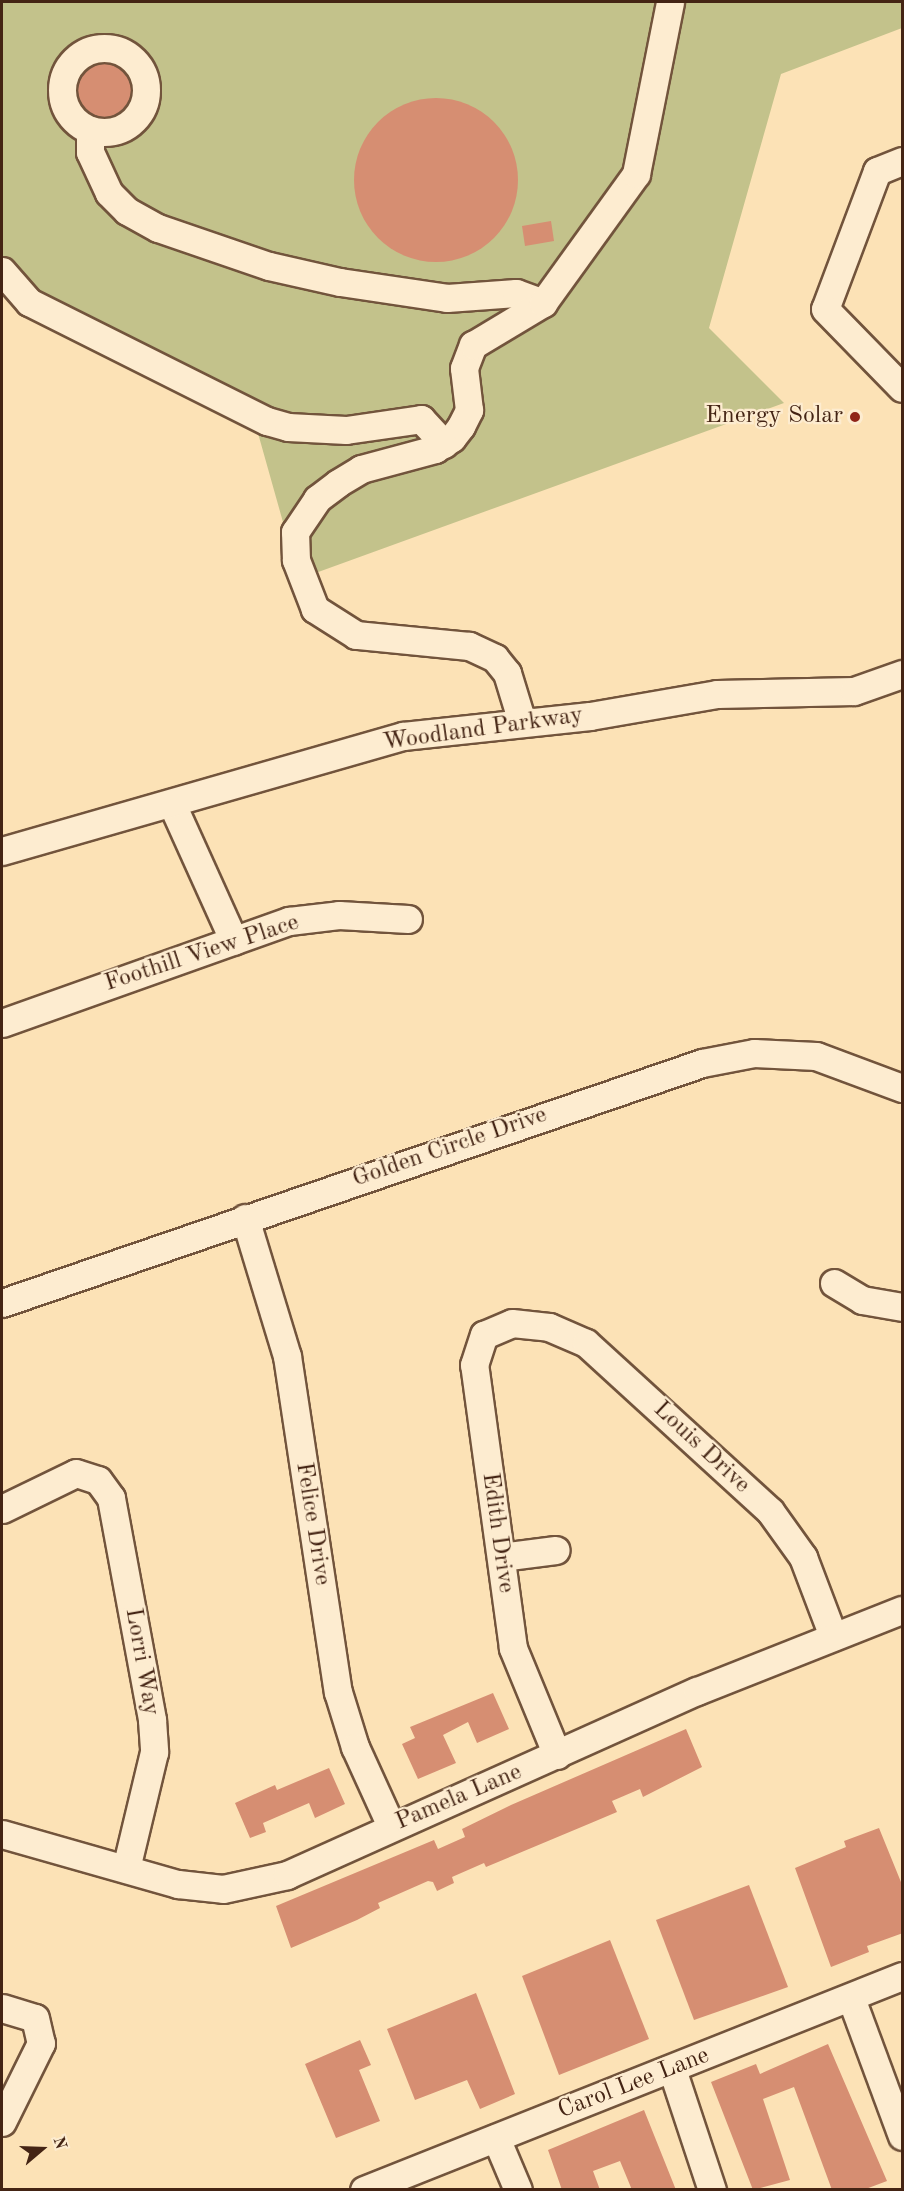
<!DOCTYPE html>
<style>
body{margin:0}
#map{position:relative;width:904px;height:2191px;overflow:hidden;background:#fce2b6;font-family:"Old Standard TT",serif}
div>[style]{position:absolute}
.green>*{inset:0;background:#c3c28b}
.building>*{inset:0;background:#d68e72}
.round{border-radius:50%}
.roads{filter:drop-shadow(2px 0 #72543c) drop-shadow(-2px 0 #72543c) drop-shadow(0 2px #72543c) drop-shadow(0 -2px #72543c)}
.minor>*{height:27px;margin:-13.5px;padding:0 13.5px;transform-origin:13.5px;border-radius:13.5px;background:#fdecd0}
.minor>.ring{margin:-13.5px;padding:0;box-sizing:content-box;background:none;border:27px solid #fdecd0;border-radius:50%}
.dots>*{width:16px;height:16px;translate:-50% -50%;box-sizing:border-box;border:3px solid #fdecd0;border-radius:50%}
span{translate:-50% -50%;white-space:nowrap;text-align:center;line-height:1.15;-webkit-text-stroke:4.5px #fdecd0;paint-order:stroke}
.poi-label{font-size:24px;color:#442414}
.right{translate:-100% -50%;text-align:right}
.street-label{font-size:24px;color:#442414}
.frame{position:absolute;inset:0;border:3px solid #442414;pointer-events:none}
.north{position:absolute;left:12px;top:2119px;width:60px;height:60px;-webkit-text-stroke:4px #fdecd0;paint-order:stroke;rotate:71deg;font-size:16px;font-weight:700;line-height:24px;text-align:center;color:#442414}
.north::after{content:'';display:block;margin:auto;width:21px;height:27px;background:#442414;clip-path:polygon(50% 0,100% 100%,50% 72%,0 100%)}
</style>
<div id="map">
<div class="green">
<div style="clip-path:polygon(2px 2px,902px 2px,902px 28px,781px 74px,709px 328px,784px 403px,299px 579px,252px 412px,2px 273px)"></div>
</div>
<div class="building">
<div style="clip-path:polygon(100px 57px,122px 61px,131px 69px,139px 89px,133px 111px,115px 124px,105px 125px,91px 114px,82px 117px,71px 99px,73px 76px,80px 67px)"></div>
<div class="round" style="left:354px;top:98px;width:164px;height:164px"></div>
<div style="clip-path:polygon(551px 221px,554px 241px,525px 246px,522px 226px)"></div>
<div style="clip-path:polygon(493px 1693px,509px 1729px,477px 1743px,468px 1722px,443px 1735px,456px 1763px,418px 1779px,402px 1744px,415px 1738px,410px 1727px)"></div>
<div style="clip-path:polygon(686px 1729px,702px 1767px,643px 1797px,640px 1789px,612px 1801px,617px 1812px,591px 1823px,486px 1867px,484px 1863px,452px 1877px,454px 1883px,437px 1891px,433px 1882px,428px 1881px,378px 1903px,380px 1908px,357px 1920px,291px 1948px,276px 1906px,434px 1840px,438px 1849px,465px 1837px,462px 1829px,511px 1805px)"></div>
<div style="clip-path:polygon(329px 1768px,345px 1804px,315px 1818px,309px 1803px,263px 1823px,266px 1832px,250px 1838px,235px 1803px,275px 1785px,277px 1790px)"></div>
<div style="clip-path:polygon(879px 1828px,903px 1887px,903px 1933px,867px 1946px,869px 1952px,831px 1967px,795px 1868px,846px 1847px,844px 1841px)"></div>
<div style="clip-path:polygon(749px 1885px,788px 1987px,694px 2020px,656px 1920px)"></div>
<div style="clip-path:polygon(610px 1940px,649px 2039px,559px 2075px,522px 1976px)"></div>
<div style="clip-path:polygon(476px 1993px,515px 2094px,480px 2109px,467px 2080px,415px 2100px,387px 2029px)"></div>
<div style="clip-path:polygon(360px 2040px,371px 2065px,359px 2070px,380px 2121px,336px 2138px,305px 2064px)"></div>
<div style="clip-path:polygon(828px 2044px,887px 2181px,863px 2190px,832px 2190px,794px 2087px,763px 2099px,790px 2180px,753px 2190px,711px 2082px,756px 2064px,760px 2074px)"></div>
<div style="clip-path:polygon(644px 2110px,676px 2190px,632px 2190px,620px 2161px,593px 2171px,600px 2190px,562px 2190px,548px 2150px)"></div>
</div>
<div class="roads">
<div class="minor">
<div class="ring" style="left:62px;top:48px;width:57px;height:57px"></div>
<div style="left:90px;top:130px;width:22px;rotate:90deg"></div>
<div style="left:90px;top:152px;width:45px;rotate:65.1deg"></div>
<div style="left:109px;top:193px;width:25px;rotate:45deg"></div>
<div style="left:127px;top:211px;width:35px;rotate:29deg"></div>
<div style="left:158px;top:228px;width:117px;rotate:18.9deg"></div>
<div style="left:269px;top:266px;width:73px;rotate:12.7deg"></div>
<div style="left:340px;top:282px;width:108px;rotate:8.5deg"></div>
<div style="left:447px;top:298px;width:69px;rotate:-4.1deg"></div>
<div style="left:516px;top:293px;width:29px;rotate:20deg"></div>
<div style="left:902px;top:161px;width:27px;rotate:158deg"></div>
<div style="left:877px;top:171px;width:147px;rotate:110.6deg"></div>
<div style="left:825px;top:309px;width:110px;rotate:45.7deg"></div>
<div style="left:2px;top:271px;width:41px;rotate:48.9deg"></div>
<div style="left:29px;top:302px;width:266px;rotate:26.6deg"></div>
<div style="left:267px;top:421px;width:22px;rotate:16deg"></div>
<div style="left:288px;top:427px;width:58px;rotate:3deg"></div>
<div style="left:346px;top:430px;width:76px;rotate:-8.3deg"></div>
<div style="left:421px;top:419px;width:34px;rotate:47deg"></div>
<div style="left:522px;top:722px;width:51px;rotate:-107deg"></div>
<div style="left:507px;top:673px;width:19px;rotate:-129deg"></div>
<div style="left:495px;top:658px;width:29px;rotate:-155deg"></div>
<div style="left:469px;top:646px;width:114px;rotate:-174.4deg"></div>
<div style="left:356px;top:635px;width:49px;rotate:-147.6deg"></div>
<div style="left:315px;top:609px;width:53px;rotate:-111.2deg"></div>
<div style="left:296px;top:560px;width:28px;rotate:-92deg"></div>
<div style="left:295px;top:532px;width:40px;rotate:-56deg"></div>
<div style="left:317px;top:499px;width:26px;rotate:-37deg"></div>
<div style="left:338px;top:483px;width:27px;rotate:-31deg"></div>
<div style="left:361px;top:469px;width:77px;rotate:-15.1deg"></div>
<div style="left:435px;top:449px;width:20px;rotate:-33deg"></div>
<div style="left:452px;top:438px;width:15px;rotate:-53deg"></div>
<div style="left:461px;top:426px;width:18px;rotate:-63deg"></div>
<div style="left:469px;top:410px;width:42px;rotate:-96.8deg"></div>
<div style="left:464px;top:368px;width:25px;rotate:-69deg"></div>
<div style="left:473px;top:345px;width:82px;rotate:-31deg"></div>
<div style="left:543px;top:303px;width:159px;rotate:-54.2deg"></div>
<div style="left:636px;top:174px;width:175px;rotate:-78.8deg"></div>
<div style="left:172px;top:804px;width:150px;rotate:65.7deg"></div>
<div style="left:2px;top:851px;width:417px;rotate:-16deg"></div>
<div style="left:403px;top:736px;width:188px;rotate:-6.1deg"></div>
<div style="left:590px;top:716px;width:129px;rotate:-9.8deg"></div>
<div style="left:717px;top:694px;width:137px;rotate:-1.3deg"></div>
<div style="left:854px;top:691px;width:51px;rotate:-19.5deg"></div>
<div style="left:2px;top:1023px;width:305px;rotate:-19.6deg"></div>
<div style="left:289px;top:921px;width:50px;rotate:-6.8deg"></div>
<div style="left:339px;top:915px;width:69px;rotate:3.3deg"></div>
<div style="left:245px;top:1218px;width:144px;rotate:73.1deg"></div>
<div style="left:287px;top:1356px;width:340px;rotate:81.4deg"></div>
<div style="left:338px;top:1692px;width:58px;rotate:72.8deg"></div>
<div style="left:355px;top:1747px;width:87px;rotate:65.5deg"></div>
<div style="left:834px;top:1283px;width:33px;rotate:31deg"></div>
<div style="left:862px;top:1300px;width:41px;rotate:9.9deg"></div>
<div style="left:2px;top:1303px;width:740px;rotate:-18.92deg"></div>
<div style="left:702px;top:1063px;width:53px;rotate:-10.9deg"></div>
<div style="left:754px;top:1053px;width:62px;rotate:2.8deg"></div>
<div style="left:816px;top:1056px;width:92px;rotate:20.4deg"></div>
<div style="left:2px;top:1509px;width:82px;rotate:-25.9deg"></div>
<div style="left:76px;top:1473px;width:23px;rotate:18deg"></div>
<div style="left:98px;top:1480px;width:22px;rotate:54deg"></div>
<div style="left:111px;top:1498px;width:226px;rotate:79.5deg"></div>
<div style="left:152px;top:1720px;width:32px;rotate:86deg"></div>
<div style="left:154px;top:1752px;width:120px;rotate:103.5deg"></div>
<div style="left:501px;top:1557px;width:55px;rotate:-7.3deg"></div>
<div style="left:557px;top:1755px;width:116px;rotate:-112.4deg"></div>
<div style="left:513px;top:1648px;width:286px;rotate:-97.8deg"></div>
<div style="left:474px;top:1365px;width:32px;rotate:-72deg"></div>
<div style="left:484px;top:1335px;width:30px;rotate:-23deg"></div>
<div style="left:512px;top:1323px;width:37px;rotate:6deg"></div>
<div style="left:549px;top:1327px;width:40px;rotate:23.4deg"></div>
<div style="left:586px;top:1343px;width:249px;rotate:42.4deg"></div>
<div style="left:770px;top:1511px;width:57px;rotate:54.3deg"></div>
<div style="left:803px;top:1557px;width:85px;rotate:69.2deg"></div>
<div style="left:2px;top:1834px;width:183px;rotate:15.9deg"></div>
<div style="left:178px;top:1884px;width:45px;rotate:6.3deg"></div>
<div style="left:223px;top:1889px;width:66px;rotate:-12.3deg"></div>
<div style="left:287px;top:1875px;width:449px;rotate:-24.2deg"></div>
<div style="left:697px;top:1691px;width:220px;rotate:-21.6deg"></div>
<div style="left:851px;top:1998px;width:147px;rotate:69.7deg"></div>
<div style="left:2px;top:2008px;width:34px;rotate:17deg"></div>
<div style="left:35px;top:2018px;width:26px;rotate:77deg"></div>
<div style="left:41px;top:2043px;width:88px;rotate:116.3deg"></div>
<div style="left:672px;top:2069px;width:127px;rotate:71.7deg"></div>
<div style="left:496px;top:2138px;width:56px;rotate:67.1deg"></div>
<div style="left:364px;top:2190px;width:579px;rotate:-21.69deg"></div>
</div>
</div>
<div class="dots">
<div style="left:855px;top:417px;background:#8f2418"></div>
</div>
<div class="poi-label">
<span class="right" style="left:843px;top:417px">Energy Solar</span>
</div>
<div class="street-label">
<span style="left:483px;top:730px;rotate:-8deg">Woodland Parkway</span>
<span style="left:202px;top:954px;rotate:-18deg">Foothill View Place</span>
<span style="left:450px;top:1148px;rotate:-19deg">Golden Circle Drive</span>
<span style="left:701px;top:1448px;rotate:43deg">Louis Drive</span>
<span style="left:312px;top:1524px;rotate:81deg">Felice Drive</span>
<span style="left:497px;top:1533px;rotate:82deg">Edith Drive</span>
<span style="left:141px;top:1662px;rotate:80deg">Lorri Way</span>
<span style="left:459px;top:1798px;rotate:-23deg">Pamela Lane</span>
<span style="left:634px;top:2084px;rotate:-21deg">Carol Lee Lane</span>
</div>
<div class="frame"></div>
<div class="north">N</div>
</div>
